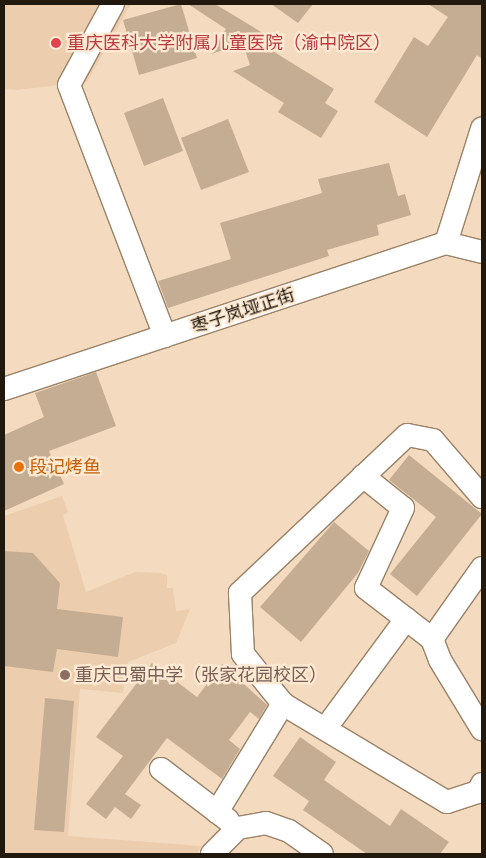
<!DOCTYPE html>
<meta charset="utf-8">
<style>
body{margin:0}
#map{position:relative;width:486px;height:858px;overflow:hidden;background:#f4dbbf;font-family:Quicksand,"Noto Sans SC",sans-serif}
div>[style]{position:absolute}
.built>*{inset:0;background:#eccdad}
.building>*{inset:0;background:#c5ad93}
.roads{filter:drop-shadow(1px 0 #998268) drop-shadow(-1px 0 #998268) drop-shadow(0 1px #998268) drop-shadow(0 -1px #998268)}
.minor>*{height:22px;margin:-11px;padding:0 11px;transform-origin:11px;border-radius:11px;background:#fff}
.dots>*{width:14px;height:14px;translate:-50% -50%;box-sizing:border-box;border:2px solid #fee9d3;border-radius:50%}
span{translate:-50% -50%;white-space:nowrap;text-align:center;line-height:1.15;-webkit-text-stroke:4.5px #fee9d3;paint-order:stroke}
.health-label{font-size:18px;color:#be3a42}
.left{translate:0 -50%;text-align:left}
.street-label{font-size:18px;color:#21180e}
.food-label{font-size:18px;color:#c56008}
.education-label{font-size:18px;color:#785e54}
.frame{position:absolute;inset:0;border:5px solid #21180e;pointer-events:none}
</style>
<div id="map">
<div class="built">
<div style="clip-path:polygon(4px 4px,131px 4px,87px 82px,17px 90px,4px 89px)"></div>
<div style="clip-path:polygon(62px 496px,68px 512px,63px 515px,86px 592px,135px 572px,160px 573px,167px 575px,167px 588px,173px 588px,176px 611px,190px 609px,176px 643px,128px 662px,123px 693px,80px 689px,68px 836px,201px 846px,197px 854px,4px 854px,4px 516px)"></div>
</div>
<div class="building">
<div style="clip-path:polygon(181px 4px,197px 58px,139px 75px,123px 20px)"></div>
<div style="clip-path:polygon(188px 4px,215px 4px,276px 41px,271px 50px,334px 89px,325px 103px,338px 111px,321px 138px,278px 112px,284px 103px,233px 71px,250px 65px,243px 44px,211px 54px,226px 29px)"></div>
<div style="clip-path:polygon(271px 4px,313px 4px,298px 23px)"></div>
<div style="clip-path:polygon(428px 4px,482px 4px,482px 59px,477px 55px,427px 137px,374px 102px,414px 37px,428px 46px,448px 17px)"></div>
<div style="clip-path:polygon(163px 98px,183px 151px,144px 166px,124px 113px)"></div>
<div style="clip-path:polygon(228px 119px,249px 172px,201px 190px,181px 138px)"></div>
<div style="clip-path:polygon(389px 163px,398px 196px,405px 194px,411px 215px,377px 225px,379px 235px,327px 250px,329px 256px,168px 308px,158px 281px,231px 259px,220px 223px,322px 193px,318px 179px)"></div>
<div style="clip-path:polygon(96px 372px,116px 426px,49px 451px,64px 484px,4px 511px,4px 435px,44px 417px,35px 393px)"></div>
<div style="clip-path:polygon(409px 455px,482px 514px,417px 596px,390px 574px,436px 517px,389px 480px)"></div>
<div style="clip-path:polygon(334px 522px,369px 551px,358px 573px,301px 642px,260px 607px)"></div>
<div style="clip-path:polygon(4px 551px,33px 553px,60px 583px,57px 609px,123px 617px,118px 657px,57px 649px,53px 672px,4px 666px)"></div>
<div style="clip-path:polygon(152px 663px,197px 697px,222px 664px,267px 705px,259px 719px,250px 712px,229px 740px,240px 749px,222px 779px,167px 738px,125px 794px,141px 805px,131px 819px,115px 807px,106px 819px,86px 804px,123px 756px,96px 737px)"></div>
<div style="clip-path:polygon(45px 698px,74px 701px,64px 832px,34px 830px)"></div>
<div style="clip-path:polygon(300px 737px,336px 762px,324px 780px,390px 826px,401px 809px,449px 842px,440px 854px,367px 854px,303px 810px,309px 801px,273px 776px)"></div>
</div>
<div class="roads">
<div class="minor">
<div style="left:113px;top:4px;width:92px;rotate:118.5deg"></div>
<div style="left:69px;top:85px;width:269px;rotate:69.1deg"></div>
<div style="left:446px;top:243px;width:120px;rotate:-72.5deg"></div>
<div style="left:4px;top:389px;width:465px;rotate:-18.3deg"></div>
<div style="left:446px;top:243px;width:37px;rotate:14deg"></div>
<div style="left:363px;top:476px;width:51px;rotate:38.7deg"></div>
<div style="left:403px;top:508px;width:88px;rotate:114.8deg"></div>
<div style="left:366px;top:588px;width:83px;rotate:37.7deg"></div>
<div style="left:482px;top:497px;width:75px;rotate:-130.7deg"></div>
<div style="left:433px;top:440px;width:26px;rotate:-169deg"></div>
<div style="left:407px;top:435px;width:230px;rotate:136.6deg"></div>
<div style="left:240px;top:593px;width:61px;rotate:87.2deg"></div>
<div style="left:243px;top:654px;width:64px;rotate:51.3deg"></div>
<div style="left:283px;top:704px;width:191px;rotate:30.9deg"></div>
<div style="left:447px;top:802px;width:33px;rotate:-18deg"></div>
<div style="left:478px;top:792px;width:9px;rotate:-63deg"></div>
<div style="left:482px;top:568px;width:87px;rotate:125.2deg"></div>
<div style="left:432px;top:639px;width:22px;rotate:69deg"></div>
<div style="left:440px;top:660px;width:81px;rotate:58.7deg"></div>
<div style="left:325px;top:729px;width:137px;rotate:-53.6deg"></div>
<div style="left:161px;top:769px;width:84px;rotate:37.3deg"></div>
<div style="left:217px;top:812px;width:127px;rotate:-58.6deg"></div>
<div style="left:212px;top:854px;width:37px;rotate:-45deg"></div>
<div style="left:238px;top:828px;width:28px;rotate:-10deg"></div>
<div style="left:266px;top:823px;width:24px;rotate:19deg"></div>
<div style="left:289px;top:831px;width:40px;rotate:34.9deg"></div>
</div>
</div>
<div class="dots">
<div style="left:56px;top:43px;background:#e0444e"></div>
<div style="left:19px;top:467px;background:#e8710a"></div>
<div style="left:65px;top:675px;background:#8d6e63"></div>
</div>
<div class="health-label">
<span class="left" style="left:67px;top:43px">重庆医科大学附属儿童医院（渝中院区）</span>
</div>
<div class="street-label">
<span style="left:243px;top:311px;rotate:-18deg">枣子岚垭正街</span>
</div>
<div class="food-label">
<span class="left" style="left:29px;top:467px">段记烤鱼</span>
</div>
<div class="education-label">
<span class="left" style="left:75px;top:675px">重庆巴蜀中学（张家花园校区）</span>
</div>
<div class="frame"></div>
</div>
